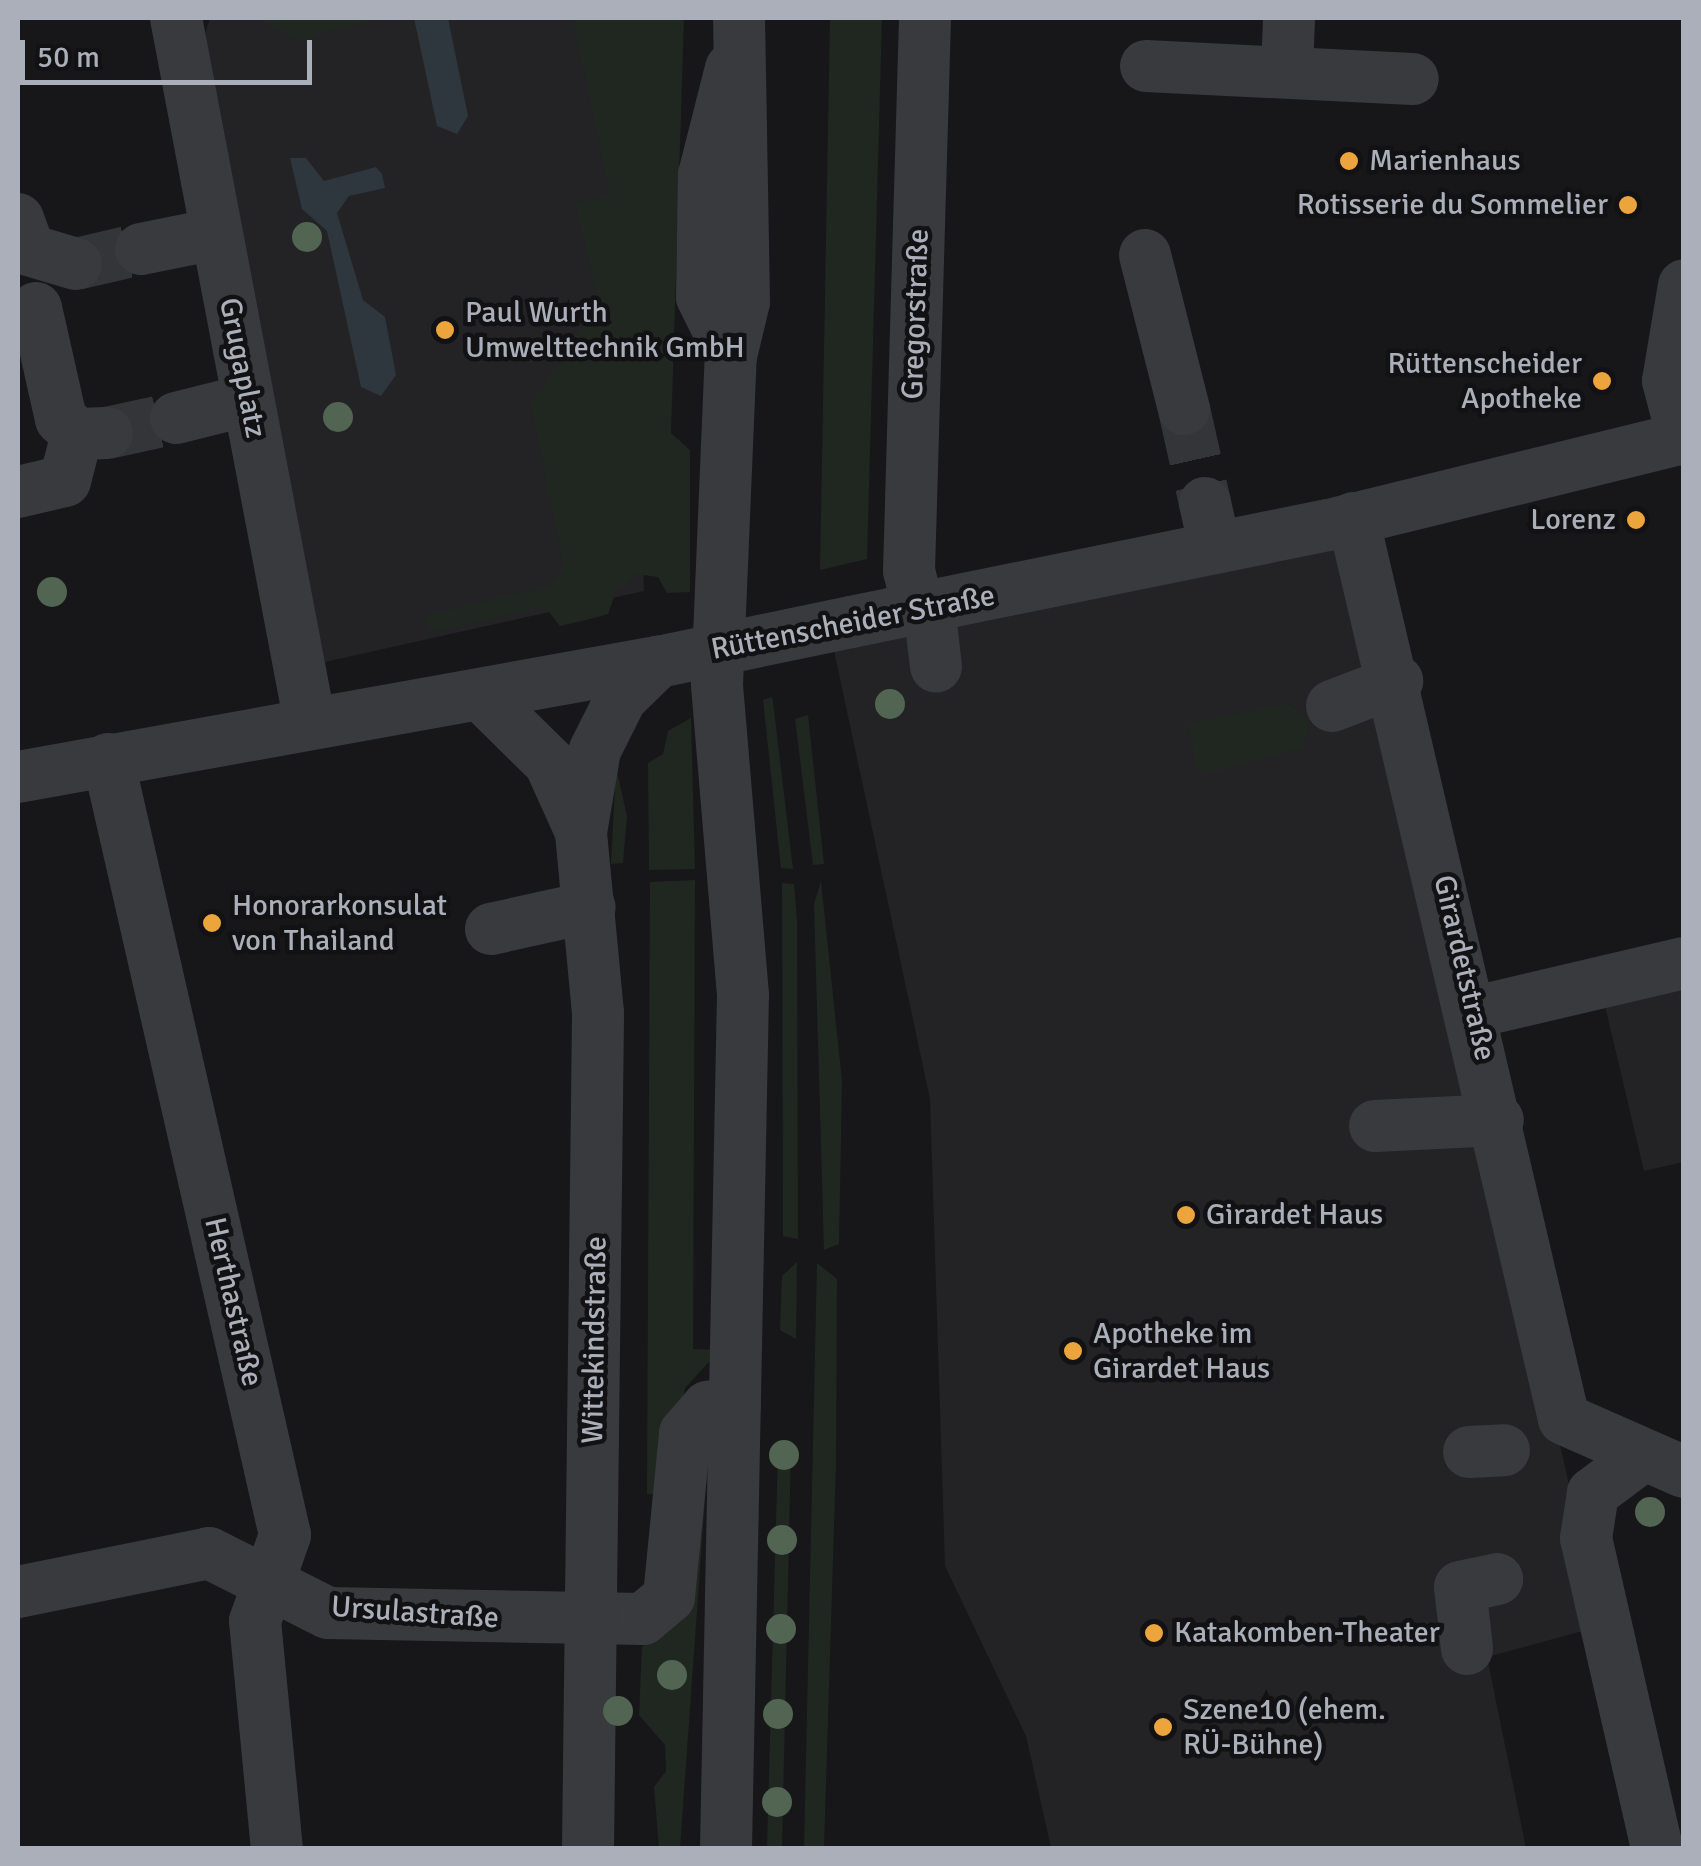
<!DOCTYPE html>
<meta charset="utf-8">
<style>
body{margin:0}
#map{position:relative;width:1701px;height:1866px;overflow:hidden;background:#171719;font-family:Signika,sans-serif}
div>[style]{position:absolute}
.built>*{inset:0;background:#232326}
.green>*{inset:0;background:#1f2720}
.water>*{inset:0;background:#2d373d}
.minor-tunnel>*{height:52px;margin-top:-26px;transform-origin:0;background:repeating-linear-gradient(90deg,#343539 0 52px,transparent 0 78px)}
.minor>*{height:52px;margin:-26px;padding:0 26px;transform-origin:26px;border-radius:26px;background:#383a3e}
.minor-bridge>*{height:52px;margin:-26px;padding:0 26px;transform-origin:26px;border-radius:26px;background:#383a3e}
.trees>*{width:30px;height:30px;margin:-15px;border-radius:50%;background:#526452}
.dots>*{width:28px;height:28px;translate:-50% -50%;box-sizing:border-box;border:5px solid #121214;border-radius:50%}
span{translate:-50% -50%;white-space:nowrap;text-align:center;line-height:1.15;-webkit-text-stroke:9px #121214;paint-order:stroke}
.poi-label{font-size:30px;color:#aaafb9}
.left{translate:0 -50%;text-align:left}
.right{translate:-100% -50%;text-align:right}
.street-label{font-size:30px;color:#aaafb9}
.frame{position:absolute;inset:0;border:20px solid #aaafb9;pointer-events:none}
.scale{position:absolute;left:20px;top:40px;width:292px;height:45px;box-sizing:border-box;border:5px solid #aaafb9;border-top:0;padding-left:12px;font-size:30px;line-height:35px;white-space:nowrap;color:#aaafb9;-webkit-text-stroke:8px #121214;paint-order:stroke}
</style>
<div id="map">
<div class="built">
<div style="clip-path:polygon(210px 18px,612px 18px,634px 193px,644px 591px,325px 662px,197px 60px)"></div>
<div style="clip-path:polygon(1351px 522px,1601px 1626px,1487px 1657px,1526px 1848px,1051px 1848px,1026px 1736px,945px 1566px,930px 1099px,833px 646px)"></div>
<div style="clip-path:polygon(1683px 975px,1683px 1162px,1644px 1171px,1602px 993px)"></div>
</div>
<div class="green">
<div style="clip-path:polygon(259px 18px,383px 18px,315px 35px,309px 45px)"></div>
<div style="clip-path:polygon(573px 18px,684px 18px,671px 433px,690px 450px,690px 592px,667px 593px,658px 577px,636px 574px,617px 589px,608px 614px,594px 618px,560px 626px,545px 607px,430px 632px,426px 615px,550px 586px,564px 567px,531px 405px,598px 302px,576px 203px,610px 195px)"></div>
<div style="clip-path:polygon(830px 18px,882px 18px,867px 559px,820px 570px)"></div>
<div style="clip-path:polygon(772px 697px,773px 702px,793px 869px,781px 868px,763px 700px)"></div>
<div style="clip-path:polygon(1287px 703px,1309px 720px,1303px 748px,1210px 773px,1196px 766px,1188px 723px)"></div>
<div style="clip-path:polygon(808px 715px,824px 864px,813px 865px,795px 719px)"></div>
<div style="clip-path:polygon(691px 718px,695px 869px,649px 870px,648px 763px,663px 754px,668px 731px)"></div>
<div style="clip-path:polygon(616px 767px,627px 816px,623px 863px,611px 864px)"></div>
<div style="clip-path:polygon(695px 880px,693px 1349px,720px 1350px,685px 1388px,665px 1495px,647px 1494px,650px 882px)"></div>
<div style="clip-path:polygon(821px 881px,842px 1081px,839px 1244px,824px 1250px,814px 904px)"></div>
<div style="clip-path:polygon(782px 883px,794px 884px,797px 920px,798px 1239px,783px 1236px)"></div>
<div style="clip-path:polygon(797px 1262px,796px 1339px,780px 1330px,782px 1276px)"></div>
<div style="clip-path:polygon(817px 1263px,837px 1279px,836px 1462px,824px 1848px,804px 1848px)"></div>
<div style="clip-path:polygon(709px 1443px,680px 1848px,659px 1848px,654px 1787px,666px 1771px,665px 1745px,639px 1715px,642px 1647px,655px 1637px)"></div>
<div style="clip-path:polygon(791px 1447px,782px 1848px,767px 1848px,778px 1448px)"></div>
</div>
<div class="water">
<div style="clip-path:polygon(414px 18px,448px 18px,468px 116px,457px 134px,437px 126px)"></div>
<div style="clip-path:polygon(290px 158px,306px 158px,324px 181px,376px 167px,382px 174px,385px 188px,349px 196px,337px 213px,363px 300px,385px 317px,396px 375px,381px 396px,361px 387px,327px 231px,302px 209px)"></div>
</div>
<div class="minor-tunnel">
<div style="left:76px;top:264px;width:67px;rotate:-13deg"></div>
<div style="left:1184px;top:409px;width:96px;rotate:77.4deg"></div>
<div style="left:107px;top:433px;width:71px;rotate:-12.3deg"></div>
</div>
<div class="minor">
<div style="left:176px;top:18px;width:713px;rotate:79.24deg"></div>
<div style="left:1146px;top:66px;width:267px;rotate:2.8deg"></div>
<div style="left:1287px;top:71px;width:53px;rotate:-87.8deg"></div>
<div style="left:18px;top:219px;width:33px;rotate:70deg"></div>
<div style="left:29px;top:250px;width:49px;rotate:16.6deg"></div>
<div style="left:141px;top:249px;width:76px;rotate:-11.3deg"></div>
<div style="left:1145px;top:255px;width:159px;rotate:75.8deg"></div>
<div style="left:36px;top:308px;width:114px;rotate:77.3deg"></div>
<div style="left:61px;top:419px;width:22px;rotate:43deg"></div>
<div style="left:77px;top:434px;width:30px;rotate:-2deg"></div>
<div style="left:731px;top:356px;width:66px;rotate:-116.2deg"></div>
<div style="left:702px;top:297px;width:122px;rotate:-89.1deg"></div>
<div style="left:704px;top:175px;width:110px;rotate:-75.8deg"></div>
<div style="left:176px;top:418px;width:74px;rotate:-14deg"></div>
<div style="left:1683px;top:438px;width:59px;rotate:-104.7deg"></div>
<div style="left:1668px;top:381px;width:97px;rotate:-80.5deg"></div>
<div style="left:18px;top:492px;width:48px;rotate:-13.2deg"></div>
<div style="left:65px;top:481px;width:49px;rotate:-75.7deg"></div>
<div style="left:1205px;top:503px;width:46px;rotate:77.5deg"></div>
<div style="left:1353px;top:518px;width:925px;rotate:76.82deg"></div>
<div style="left:1564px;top:1419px;width:131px;rotate:23.8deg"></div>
<div style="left:929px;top:607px;width:60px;rotate:83.3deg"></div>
<div style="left:918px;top:609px;width:39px;rotate:-103deg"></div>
<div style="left:909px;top:571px;width:553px;rotate:-88.34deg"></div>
<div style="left:851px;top:622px;width:488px;rotate:-11.5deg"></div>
<div style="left:1329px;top:525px;width:366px;rotate:-13.8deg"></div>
<div style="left:484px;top:698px;width:93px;rotate:44.6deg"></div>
<div style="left:550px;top:763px;width:76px;rotate:65.8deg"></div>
<div style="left:1332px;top:706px;width:70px;rotate:-21deg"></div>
<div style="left:108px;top:759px;width:796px;rotate:77.15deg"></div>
<div style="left:285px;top:1535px;width:91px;rotate:109.2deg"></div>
<div style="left:255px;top:1621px;width:228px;rotate:84.5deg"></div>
<div style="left:18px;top:777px;width:654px;rotate:-10.21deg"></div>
<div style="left:491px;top:929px;width:101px;rotate:-12.5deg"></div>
<div style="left:1475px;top:1012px;width:215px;rotate:-13.2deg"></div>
<div style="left:1375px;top:1126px;width:123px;rotate:-2.8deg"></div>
<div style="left:1469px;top:1452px;width:35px;rotate:-3deg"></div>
<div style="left:1644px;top:1455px;width:64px;rotate:143.3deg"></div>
<div style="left:1593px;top:1493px;width:46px;rotate:98.8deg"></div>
<div style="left:1586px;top:1538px;width:318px;rotate:77.1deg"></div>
<div style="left:18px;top:1592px;width:195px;rotate:-11.5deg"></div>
<div style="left:209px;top:1553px;width:133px;rotate:26.8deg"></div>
<div style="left:328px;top:1613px;width:315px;rotate:1.1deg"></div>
<div style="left:643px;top:1619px;width:34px;rotate:-40deg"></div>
<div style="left:669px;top:1597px;width:165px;rotate:-84.4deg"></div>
<div style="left:685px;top:1433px;width:35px;rotate:-49deg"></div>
<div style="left:708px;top:1407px;width:27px;rotate:-2deg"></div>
<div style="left:1467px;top:1649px;width:62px;rotate:-96.4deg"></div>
<div style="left:1460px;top:1587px;width:38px;rotate:-12deg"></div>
<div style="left:588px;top:1848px;width:835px;rotate:-89.31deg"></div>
<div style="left:598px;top:1013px;width:182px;rotate:-95.4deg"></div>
<div style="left:581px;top:832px;width:83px;rotate:-80.3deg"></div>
<div style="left:595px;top:750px;width:58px;rotate:-63.4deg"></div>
<div style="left:621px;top:698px;width:52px;rotate:-44.2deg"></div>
<div style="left:726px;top:1848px;width:853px;rotate:-88.86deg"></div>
<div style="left:743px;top:995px;width:312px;rotate:-94.8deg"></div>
<div style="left:717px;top:684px;width:328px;rotate:-87.6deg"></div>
<div style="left:731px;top:356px;width:56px;rotate:-76.5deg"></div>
<div style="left:744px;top:302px;width:284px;rotate:-91deg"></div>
</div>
<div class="minor-bridge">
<div style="left:668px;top:660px;width:187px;rotate:-11.7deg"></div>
</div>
<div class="trees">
<div style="left:307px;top:237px"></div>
<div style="left:338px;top:417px"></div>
<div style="left:52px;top:592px"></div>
<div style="left:890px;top:704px"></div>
<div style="left:784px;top:1455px"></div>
<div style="left:1650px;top:1512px"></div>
<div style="left:782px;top:1540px"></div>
<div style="left:781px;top:1629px"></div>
<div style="left:672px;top:1675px"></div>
<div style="left:618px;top:1711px"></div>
<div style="left:778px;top:1714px"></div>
<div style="left:777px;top:1802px"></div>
</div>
<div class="dots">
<div style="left:1349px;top:161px;background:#eca53c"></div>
<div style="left:1628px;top:205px;background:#eca53c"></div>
<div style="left:445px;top:330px;background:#eca53c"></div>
<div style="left:1602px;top:381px;background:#eca53c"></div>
<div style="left:1636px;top:520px;background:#eca53c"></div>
<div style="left:212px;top:923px;background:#eca53c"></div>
<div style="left:1186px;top:1215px;background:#eca53c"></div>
<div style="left:1073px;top:1351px;background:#eca53c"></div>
<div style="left:1154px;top:1633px;background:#eca53c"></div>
<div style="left:1163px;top:1727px;background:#eca53c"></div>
</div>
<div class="poi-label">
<span class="left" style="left:1369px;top:161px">Marienhaus</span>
<span class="right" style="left:1608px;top:205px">Rotisserie du Sommelier</span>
<span class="left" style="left:465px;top:330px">Paul Wurth<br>Umwelttechnik GmbH</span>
<span class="right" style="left:1582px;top:381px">Rüttenscheider<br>Apotheke</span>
<span class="right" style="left:1616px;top:520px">Lorenz</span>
<span class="left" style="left:232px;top:923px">Honorarkonsulat<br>von Thailand</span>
<span class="left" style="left:1206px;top:1215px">Girardet Haus</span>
<span class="left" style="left:1093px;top:1351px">Apotheke im<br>Girardet Haus</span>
<span class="left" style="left:1174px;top:1633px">Katakomben-Theater</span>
<span class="left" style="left:1183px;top:1727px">Szene10 (ehem.<br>RÜ-Bühne)</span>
</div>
<div class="street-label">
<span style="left:916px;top:314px;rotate:-88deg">Gregorstraße</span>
<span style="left:242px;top:368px;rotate:79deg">Grugaplatz</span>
<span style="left:853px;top:623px;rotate:-11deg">Rüttenscheider Straße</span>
<span style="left:1464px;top:968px;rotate:77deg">Girardetstraße</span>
<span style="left:233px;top:1302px;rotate:77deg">Herthastraße</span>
<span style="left:595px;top:1340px;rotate:-89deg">Wittekindstraße</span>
<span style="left:415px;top:1613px;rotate:4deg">Ursulastraße</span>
</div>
<div class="frame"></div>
<div class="scale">50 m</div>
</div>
